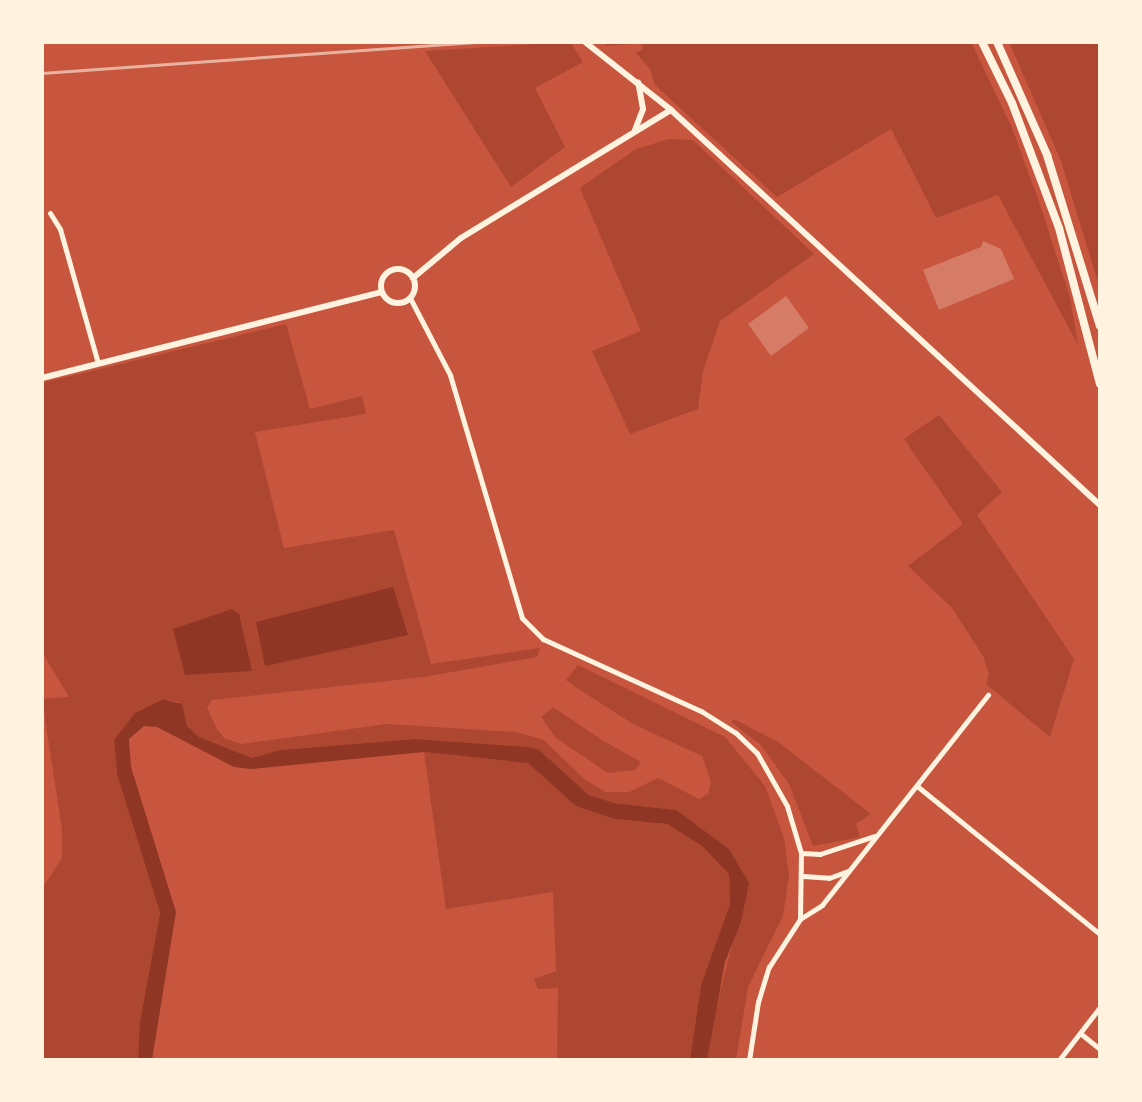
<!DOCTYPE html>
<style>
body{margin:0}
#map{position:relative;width:1142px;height:1102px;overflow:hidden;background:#c8553d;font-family:"Noto Serif",serif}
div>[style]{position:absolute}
.green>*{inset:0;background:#ae4732}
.water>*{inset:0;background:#8f3625}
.building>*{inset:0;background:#d67c66}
.minor>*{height:5px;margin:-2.5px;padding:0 2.5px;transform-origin:2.5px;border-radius:2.5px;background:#fff3e0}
.tertiary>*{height:6px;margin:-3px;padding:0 3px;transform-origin:3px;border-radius:3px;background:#fff3e0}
.tertiary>.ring{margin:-3px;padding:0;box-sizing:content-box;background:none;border:6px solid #fff3e0;border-radius:50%}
.primary>*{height:8px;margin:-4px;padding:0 4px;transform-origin:4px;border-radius:4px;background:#fff3e0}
.rail>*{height:2.5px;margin:-1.25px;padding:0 1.25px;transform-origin:1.25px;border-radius:1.25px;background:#e9b49f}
span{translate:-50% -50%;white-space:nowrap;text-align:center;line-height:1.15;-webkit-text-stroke:5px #fff3e0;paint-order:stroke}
.frame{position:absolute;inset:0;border:44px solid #fff3e0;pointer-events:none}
</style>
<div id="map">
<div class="green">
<div style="clip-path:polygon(570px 42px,583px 62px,535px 88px,565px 147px,511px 187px,425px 51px)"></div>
<div style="clip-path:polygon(601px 42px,971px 42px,1012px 128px,1038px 199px,1070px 297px,1078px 345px,998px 195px,936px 218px,891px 129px,777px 197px,655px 85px,650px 69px,636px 53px,643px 49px,642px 43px,607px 46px)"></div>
<div style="clip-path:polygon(1009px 42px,1100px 42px,1100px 289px,1061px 161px)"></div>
<div style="clip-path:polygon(669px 139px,693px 140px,814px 254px,720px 321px,703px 371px,698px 409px,630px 434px,592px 351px,641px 331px,580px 188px,636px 149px)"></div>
<div style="clip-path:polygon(286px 324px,310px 409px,362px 396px,366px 414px,255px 432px,284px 548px,394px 530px,431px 664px,540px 648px,537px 657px,424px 677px,212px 700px,207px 708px,217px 729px,224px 738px,241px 744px,387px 724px,516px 732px,544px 740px,583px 778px,605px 792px,629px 792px,658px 778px,699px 799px,708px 794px,711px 782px,702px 756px,633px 724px,574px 686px,566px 680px,578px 665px,725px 737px,765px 786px,784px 838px,789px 875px,783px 916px,748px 987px,736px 1060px,707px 1060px,708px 1039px,748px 883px,676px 810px,614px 803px,589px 795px,538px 749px,529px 747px,415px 739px,280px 750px,252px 758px,199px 737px,187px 726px,179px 702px,163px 699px,135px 713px,114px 741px,117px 774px,160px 913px,140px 1022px,138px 1060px,42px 1060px,42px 889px,62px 858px,62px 829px,42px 699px,69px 697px,42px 652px,42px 383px)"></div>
<div style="clip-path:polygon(939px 415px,1002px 492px,977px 515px,1074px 659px,1050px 737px,986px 684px,989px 674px,983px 656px,952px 608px,908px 566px,963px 524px,904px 439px)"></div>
<div style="clip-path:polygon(553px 707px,602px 740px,641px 762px,635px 770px,608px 773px,556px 738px,541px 717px)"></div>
<div style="clip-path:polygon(734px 719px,778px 742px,871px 814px,856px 824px,860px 837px,813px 846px,789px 784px,761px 745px,731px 722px)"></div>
<div style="clip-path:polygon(424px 752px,529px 763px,576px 806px,614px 819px,666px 824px,702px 846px,729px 874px,730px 904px,701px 985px,690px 1060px,557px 1060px,558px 988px,538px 989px,534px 979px,556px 971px,553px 892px,446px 909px)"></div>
</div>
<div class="water">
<div style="clip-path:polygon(393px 587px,408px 635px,265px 666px,256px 622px)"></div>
<div style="clip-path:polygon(232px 609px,239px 614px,252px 671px,185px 675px,173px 629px)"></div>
<div style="clip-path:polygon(163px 699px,182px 704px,187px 726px,199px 737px,252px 758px,280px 750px,415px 739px,529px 747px,538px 749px,589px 795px,614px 803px,676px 810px,729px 849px,749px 883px,741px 922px,725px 962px,707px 1060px,690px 1060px,701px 985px,730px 904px,729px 874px,702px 846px,667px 824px,614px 819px,576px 806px,528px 763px,424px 752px,251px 769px,234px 767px,157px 727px,144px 726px,129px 739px,131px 767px,176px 912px,152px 1060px,138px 1060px,140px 1022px,160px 913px,117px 774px,114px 740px,135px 713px)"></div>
</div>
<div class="building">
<div style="clip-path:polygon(983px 241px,1001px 249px,1014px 279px,939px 310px,923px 270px,981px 247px)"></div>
<div style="clip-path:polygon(786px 296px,809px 328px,771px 356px,748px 324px)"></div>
</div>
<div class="minor">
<div style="left:50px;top:213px;width:19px;rotate:58deg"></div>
<div style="left:60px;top:229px;width:139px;rotate:74.2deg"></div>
<div style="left:410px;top:298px;width:87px;rotate:62.5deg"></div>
<div style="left:450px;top:375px;width:253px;rotate:73.5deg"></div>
<div style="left:522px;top:618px;width:30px;rotate:45deg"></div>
<div style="left:543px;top:639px;width:174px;rotate:24.5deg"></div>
<div style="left:701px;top:711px;width:41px;rotate:32.2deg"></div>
<div style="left:736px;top:733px;width:29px;rotate:44deg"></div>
<div style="left:757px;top:753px;width:61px;rotate:60.5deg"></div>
<div style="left:787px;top:806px;width:49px;rotate:73.4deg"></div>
<div style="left:801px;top:853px;width:66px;rotate:90.9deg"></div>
<div style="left:917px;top:786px;width:235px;rotate:39deg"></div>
<div style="left:801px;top:853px;width:19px;rotate:3deg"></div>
<div style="left:820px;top:854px;width:57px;rotate:-18.4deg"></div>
<div style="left:803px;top:876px;width:26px;rotate:4deg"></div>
<div style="left:829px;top:878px;width:20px;rotate:-20deg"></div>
<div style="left:1080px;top:1033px;width:26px;rotate:39deg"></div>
<div style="left:749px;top:1060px;width:59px;rotate:-81.2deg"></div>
<div style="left:758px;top:1002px;width:37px;rotate:-73deg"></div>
<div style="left:769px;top:967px;width:57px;rotate:-57.1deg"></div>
<div style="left:800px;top:919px;width:26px;rotate:-32deg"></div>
<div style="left:822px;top:905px;width:268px;rotate:-51.7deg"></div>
<div style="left:1059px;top:1060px;width:67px;rotate:-52.3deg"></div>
</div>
<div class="tertiary">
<div style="left:585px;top:42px;width:110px;rotate:38.3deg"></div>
<div style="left:671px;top:110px;width:583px;rotate:42.64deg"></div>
<div style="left:635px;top:130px;width:22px;rotate:-69deg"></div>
<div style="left:643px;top:109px;width:27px;rotate:-100deg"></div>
<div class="ring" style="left:381px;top:269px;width:28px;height:28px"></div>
<div style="left:413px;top:278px;width:62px;rotate:-39.8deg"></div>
<div style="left:461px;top:238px;width:246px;rotate:-31.4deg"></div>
<div style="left:42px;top:378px;width:350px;rotate:-14.2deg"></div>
</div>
<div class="primary">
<div style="left:982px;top:42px;width:68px;rotate:63.8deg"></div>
<div style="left:1012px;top:103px;width:134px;rotate:69.4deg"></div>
<div style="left:1059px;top:228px;width:161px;rotate:75.3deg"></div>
<div style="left:997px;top:42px;width:124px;rotate:66.1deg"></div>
<div style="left:1047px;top:155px;width:179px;rotate:72.8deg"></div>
</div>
<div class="rail">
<div style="left:42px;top:73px;width:438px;rotate:-4.1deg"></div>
</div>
<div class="frame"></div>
</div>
